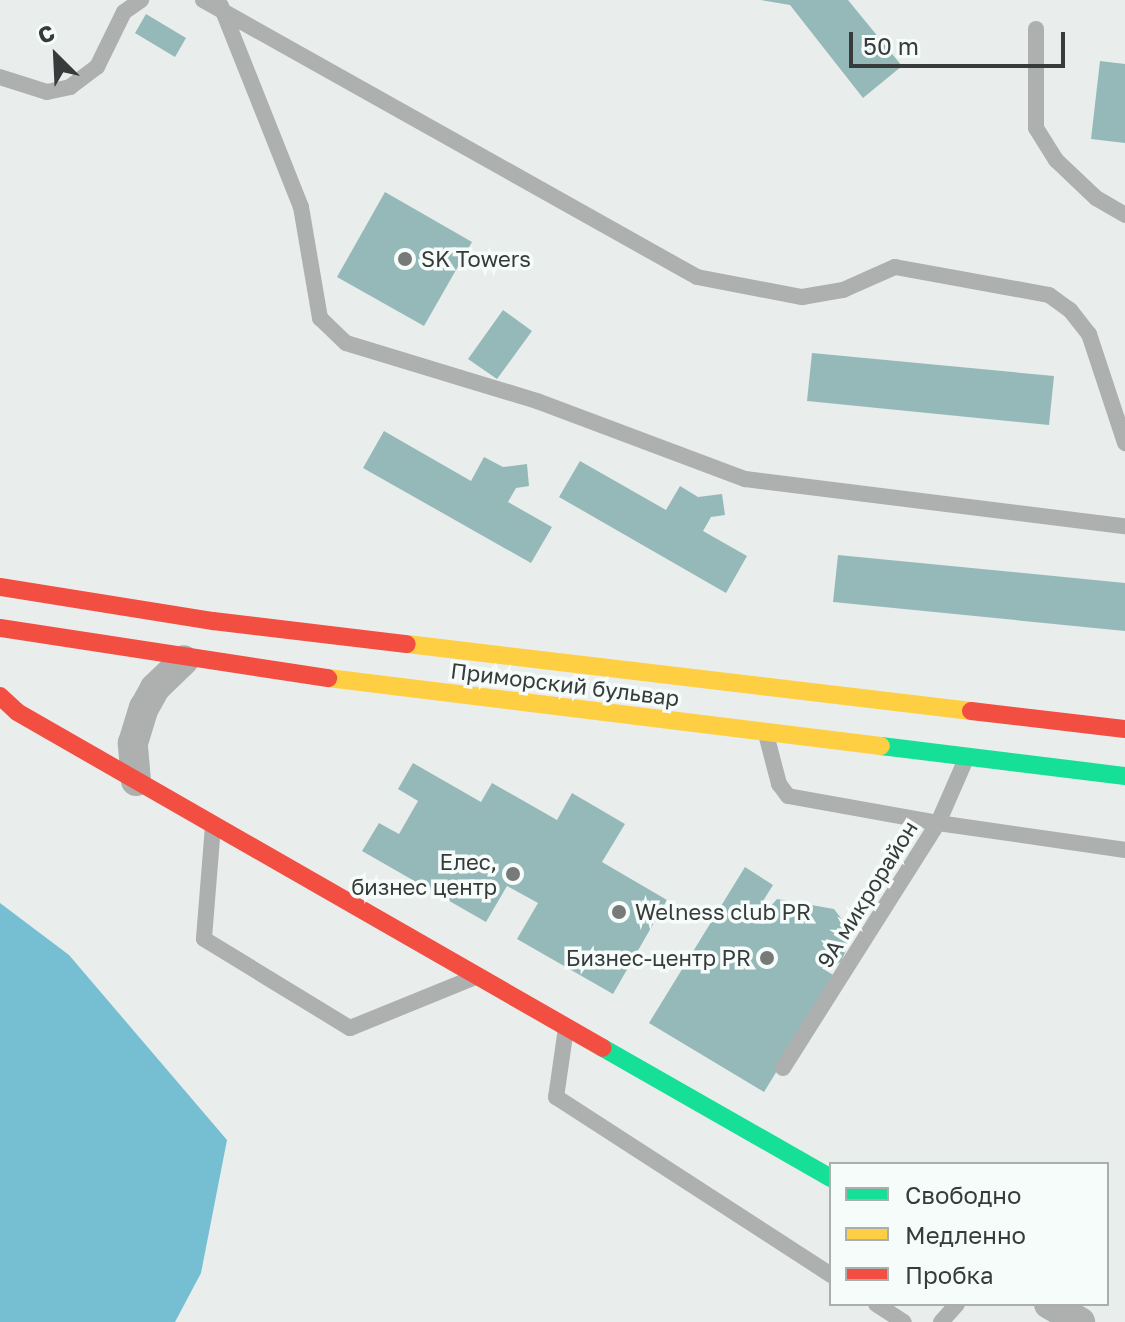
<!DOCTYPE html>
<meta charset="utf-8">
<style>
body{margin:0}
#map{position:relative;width:1125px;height:1322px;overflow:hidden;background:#e9eeec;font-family:"Golos Text",sans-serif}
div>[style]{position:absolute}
.water>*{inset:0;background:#76bed1}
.building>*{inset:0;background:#95b9b9}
.lane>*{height:16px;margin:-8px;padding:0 8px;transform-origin:8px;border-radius:8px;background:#aeb0af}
.street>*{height:30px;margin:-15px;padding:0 15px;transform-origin:15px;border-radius:15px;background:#aeb0af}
.fast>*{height:18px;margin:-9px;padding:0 9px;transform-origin:9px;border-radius:9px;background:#16e098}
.slow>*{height:18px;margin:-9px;padding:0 9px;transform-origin:9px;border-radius:9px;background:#ffcf43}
.jam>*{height:18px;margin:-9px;padding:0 9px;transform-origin:9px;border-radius:9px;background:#f24e42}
.dots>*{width:22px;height:22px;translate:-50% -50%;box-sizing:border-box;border:4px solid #f5fcfa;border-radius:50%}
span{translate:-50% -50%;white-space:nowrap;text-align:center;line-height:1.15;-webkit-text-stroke:7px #f5fcfa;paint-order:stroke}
.poi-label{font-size:22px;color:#383b3b}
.left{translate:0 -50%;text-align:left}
.right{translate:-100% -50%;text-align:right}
.street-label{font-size:22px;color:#383b3b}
.legend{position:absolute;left:829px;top:1162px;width:280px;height:144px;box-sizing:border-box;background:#f5fcfa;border:2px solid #a9afae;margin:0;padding:10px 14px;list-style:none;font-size:24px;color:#383b3b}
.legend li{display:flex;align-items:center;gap:16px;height:40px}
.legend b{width:40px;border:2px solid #a9afae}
.north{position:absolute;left:16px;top:16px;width:80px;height:80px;-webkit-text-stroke:6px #f5fcfa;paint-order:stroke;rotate:336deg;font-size:22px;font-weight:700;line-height:32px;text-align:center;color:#383b3b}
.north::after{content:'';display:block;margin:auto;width:28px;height:36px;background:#383b3b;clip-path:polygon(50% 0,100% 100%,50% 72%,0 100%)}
.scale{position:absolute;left:849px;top:32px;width:216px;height:36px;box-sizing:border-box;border:4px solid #383b3b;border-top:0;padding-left:10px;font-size:24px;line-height:28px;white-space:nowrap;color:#383b3b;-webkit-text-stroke:6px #f5fcfa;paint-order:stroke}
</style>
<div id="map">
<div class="water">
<div style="clip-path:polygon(0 903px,69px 955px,227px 1140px,201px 1273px,175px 1322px,0 1322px)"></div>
</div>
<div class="building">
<div style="clip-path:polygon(761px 0,848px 0,902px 66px,863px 98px,790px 5px)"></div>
<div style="clip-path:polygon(146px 14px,186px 38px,175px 57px,135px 33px)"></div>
<div style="clip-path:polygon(1100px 61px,1125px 64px,1125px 143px,1091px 139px)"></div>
<div style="clip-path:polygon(385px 192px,472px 242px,424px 326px,337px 277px)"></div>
<div style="clip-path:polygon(503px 310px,532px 331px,497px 379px,468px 359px)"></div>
<div style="clip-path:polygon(812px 353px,1054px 376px,1049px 425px,807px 401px)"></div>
<div style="clip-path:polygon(384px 431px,471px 481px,484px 457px,503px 467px,527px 464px,529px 486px,516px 488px,508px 502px,552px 527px,531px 563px,363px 468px)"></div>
<div style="clip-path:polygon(580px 461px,666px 510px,680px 486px,698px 497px,722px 494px,725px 515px,711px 517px,703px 531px,747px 556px,726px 593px,559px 497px)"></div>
<div style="clip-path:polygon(838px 555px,1125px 583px,1125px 631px,833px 602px)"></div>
<div style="clip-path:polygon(413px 763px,481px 802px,492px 783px,557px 820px,572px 793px,625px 824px,602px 862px,667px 900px,613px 994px,517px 939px,538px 903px,507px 886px,486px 922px,362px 851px,379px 823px,399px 834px,418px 801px,398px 789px)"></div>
<div style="clip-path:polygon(745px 867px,773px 885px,763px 901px,771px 906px,777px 899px,834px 909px,853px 934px,841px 962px,825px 970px,835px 976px,764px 1092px,649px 1023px)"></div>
</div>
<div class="lane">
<div style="left:203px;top:0;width:566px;rotate:29.28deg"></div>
<div style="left:697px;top:277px;width:107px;rotate:10.8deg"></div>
<div style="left:802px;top:297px;width:42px;rotate:-9.7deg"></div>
<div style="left:843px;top:290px;width:57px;rotate:-23.9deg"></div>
<div style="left:895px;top:267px;width:157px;rotate:10.3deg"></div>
<div style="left:1049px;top:295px;width:26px;rotate:36deg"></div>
<div style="left:1070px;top:310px;width:31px;rotate:52deg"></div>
<div style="left:1089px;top:334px;width:115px;rotate:71.7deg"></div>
<div style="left:221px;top:6px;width:216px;rotate:68.3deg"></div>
<div style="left:301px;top:207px;width:113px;rotate:80.3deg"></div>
<div style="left:320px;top:318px;width:36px;rotate:44deg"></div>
<div style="left:346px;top:343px;width:200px;rotate:16.9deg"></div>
<div style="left:537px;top:401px;width:222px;rotate:20.6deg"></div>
<div style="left:745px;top:479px;width:383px;rotate:7.1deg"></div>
<div style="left:1036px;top:29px;width:99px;rotate:90deg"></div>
<div style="left:1036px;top:128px;width:38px;rotate:58deg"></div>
<div style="left:1056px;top:160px;width:55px;rotate:43.5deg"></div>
<div style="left:1096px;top:198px;width:34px;rotate:30deg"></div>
<div style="left:0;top:77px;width:49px;rotate:17.7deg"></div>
<div style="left:47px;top:92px;width:24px;rotate:-12deg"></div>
<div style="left:70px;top:87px;width:34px;rotate:-37deg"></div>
<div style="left:97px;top:67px;width:61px;rotate:-63.9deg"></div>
<div style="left:124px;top:12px;width:21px;rotate:-35deg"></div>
<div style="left:766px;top:734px;width:52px;rotate:75.4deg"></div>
<div style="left:779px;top:784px;width:15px;rotate:53deg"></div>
<div style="left:788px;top:796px;width:152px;rotate:10.2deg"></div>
<div style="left:938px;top:823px;width:70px;rotate:-66.4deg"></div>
<div style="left:213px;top:826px;width:113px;rotate:94.6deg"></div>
<div style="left:204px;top:939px;width:171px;rotate:31.4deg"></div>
<div style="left:350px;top:1028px;width:133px;rotate:-22.1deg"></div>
<div style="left:566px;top:1028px;width:70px;rotate:98.2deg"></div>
<div style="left:556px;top:1097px;width:328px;rotate:32.9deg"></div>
<div style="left:783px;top:1068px;width:290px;rotate:-57.7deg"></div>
<div style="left:938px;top:823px;width:189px;rotate:8.2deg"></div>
<div style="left:876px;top:1304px;width:33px;rotate:33deg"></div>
<div style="left:941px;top:1322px;width:24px;rotate:-48deg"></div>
</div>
<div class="street">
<div style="left:136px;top:781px;width:38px;rotate:-95deg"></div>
<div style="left:133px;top:743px;width:37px;rotate:-73deg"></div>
<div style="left:144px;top:708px;width:23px;rotate:-61deg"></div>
<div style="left:155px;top:688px;width:40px;rotate:-44deg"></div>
<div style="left:1049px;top:1304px;width:36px;rotate:30deg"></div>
</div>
<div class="fast">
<div style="left:881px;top:746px;width:246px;rotate:7deg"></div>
<div style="left:603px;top:1048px;width:262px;rotate:29.7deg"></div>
</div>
<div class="slow">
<div style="left:407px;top:644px;width:568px;rotate:6.77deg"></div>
<div style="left:328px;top:678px;width:557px;rotate:7.01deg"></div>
</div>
<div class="jam">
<div style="left:0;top:587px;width:216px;rotate:9.1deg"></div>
<div style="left:213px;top:621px;width:195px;rotate:6.8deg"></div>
<div style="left:0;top:628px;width:332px;rotate:8.7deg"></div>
<div style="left:0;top:696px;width:23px;rotate:43deg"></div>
<div style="left:17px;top:712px;width:675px;rotate:29.83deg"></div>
<div style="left:971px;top:711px;width:155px;rotate:6.7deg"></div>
</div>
<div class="dots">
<div style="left:405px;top:259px;background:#767a79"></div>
<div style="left:513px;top:874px;background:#767a79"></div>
<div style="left:619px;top:912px;background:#767a79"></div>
<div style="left:767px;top:958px;background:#767a79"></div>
</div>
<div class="poi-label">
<span class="left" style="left:421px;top:259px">SK Towers</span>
<span class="right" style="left:497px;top:874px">Елес,<br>бизнес центр</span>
<span class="left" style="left:635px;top:912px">Welness club PR</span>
<span class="right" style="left:751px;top:958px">Бизнес-центр PR</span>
</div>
<div class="street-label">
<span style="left:565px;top:684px;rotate:7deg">Приморский бульвар</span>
<span style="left:867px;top:894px;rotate:-58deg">9А микрорайон</span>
</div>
<ul class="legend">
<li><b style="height:10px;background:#16e098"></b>Свободно</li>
<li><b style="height:10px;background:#ffcf43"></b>Медленно</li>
<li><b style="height:10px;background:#f24e42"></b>Пробка</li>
</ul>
<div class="north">С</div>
<div class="scale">50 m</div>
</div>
